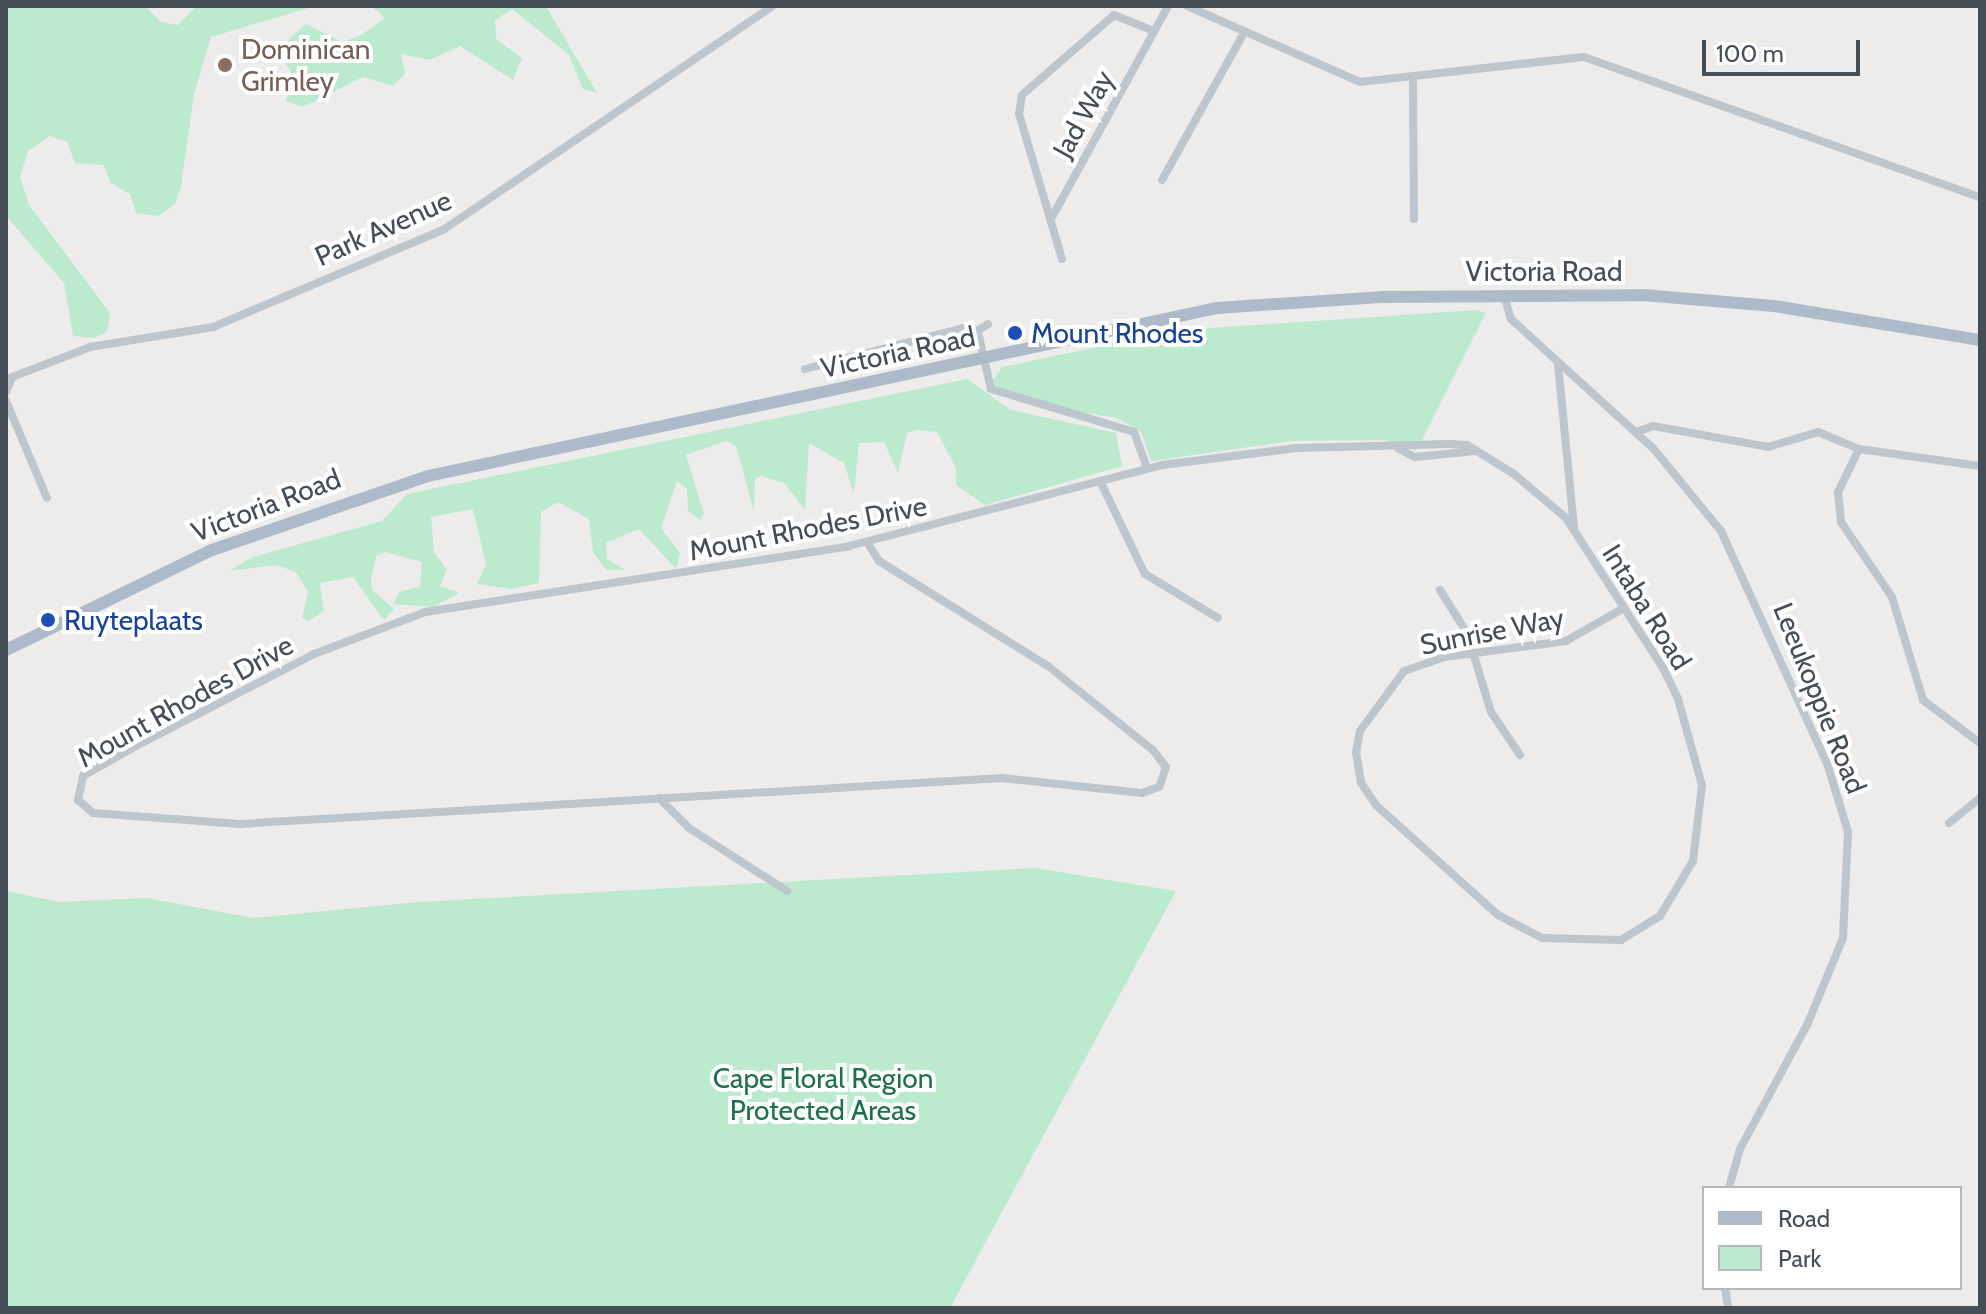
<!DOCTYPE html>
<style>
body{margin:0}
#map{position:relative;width:1986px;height:1314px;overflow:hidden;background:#eeebeb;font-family:Cabin,sans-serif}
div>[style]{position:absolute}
.green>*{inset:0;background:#bbeacf}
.minor>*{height:8px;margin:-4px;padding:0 4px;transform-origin:4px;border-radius:4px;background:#bdc5cd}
.primary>*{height:12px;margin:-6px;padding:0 6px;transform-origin:6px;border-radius:6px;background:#adbac9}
.dots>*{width:22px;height:22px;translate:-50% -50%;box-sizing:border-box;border:4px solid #fff;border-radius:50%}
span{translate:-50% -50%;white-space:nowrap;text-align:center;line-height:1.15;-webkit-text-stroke:8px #fff;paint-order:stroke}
.education-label{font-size:28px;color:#785e54}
.left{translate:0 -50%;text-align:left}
.street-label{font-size:28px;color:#454e57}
.transit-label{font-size:28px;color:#164399}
.park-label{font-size:28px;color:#1d714a}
.frame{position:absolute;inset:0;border:8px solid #454e57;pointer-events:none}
.legend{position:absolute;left:1702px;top:1186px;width:260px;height:104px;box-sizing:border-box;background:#fff;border:2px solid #b5b8bc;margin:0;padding:10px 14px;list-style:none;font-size:24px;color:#454e57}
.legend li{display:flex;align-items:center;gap:16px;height:40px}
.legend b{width:40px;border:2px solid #b5b8bc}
.scale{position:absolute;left:1702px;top:40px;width:158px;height:36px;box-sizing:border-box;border:4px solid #454e57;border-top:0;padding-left:10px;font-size:24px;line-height:28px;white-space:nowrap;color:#454e57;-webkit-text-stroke:6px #fff;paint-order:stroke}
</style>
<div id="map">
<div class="green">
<div style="clip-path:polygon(6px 6px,145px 6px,161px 22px,178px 25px,196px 6px,315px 6px,211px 37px,194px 94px,181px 186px,175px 204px,158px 216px,136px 213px,130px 194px,111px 183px,103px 165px,75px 163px,67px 142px,50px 136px,28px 151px,20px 177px,29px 205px,110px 313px,107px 332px,94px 338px,73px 336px,64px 283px,6px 216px)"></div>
<div style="clip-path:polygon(371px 6px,546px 6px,597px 93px,583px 89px,569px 55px,512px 9px,495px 20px,496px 39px,522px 58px,513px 80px,460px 46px,430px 60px,401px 54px,405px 74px,393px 86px,363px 77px,303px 107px,286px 101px,293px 75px,281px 56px,288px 40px,306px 24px,342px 42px,360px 36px,385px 18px)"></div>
<div style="clip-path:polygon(1477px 310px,1486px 313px,1416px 451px,1385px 440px,1291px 441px,1151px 461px,1141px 432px,1117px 418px,1068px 410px,996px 388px,993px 381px,1002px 367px,1179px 330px)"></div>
<div style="clip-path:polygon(967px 379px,1011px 410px,1116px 433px,1122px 466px,985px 505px,956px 485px,956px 468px,937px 432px,917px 430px,907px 433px,898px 473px,884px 442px,859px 443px,854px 494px,844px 463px,809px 443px,805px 510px,784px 483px,761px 476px,755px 479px,754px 511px,736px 446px,726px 441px,686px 455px,704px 514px,700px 520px,688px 511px,687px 489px,677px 481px,661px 528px,680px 553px,676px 569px,639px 529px,606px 543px,607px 559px,625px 570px,606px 570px,593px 552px,589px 519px,558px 502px,541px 512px,539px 583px,511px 589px,477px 584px,486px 565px,473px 509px,431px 517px,434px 552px,447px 570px,440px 586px,459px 593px,433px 607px,393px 604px,399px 592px,420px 587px,422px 562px,385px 552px,376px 556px,371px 578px,372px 590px,394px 609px,384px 620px,353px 577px,320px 583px,324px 611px,309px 621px,302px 618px,308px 592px,296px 572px,276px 565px,229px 571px,253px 557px,382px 521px,407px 494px)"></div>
<div style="clip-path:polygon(1035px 868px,1176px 891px,950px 1308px,6px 1308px,6px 891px,59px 902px,147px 898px,253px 918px,418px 902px)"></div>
</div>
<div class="minor">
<div style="left:1187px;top:6px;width:189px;rotate:23.7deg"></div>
<div style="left:1360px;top:82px;width:225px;rotate:-6.4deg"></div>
<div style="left:1584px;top:57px;width:420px;rotate:19.5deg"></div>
<div style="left:1413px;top:81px;width:138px;rotate:89.6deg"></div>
<div style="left:1162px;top:180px;width:165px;rotate:-60.9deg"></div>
<div style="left:1051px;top:219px;width:243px;rotate:-61.2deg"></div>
<div style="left:1062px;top:259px;width:151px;rotate:-106.5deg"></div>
<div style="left:1019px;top:114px;width:19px;rotate:-81deg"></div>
<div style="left:1022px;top:95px;width:122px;rotate:-41deg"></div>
<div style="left:1114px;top:15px;width:43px;rotate:21.8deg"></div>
<div style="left:1504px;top:295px;width:25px;rotate:74deg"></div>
<div style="left:1511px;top:319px;width:192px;rotate:42.3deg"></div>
<div style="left:1653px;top:448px;width:107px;rotate:50.7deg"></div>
<div style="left:1721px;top:531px;width:258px;rotate:65.5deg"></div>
<div style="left:1828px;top:766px;width:69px;rotate:73.1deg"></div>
<div style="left:1848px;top:832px;width:106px;rotate:92.7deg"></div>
<div style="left:1843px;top:938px;width:92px;rotate:112.4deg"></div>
<div style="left:1808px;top:1023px;width:143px;rotate:118.4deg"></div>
<div style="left:1740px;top:1149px;width:41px;rotate:105.8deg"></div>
<div style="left:977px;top:331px;width:13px;rotate:-32deg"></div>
<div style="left:1558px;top:364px;width:165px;rotate:84.4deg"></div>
<div style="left:805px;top:369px;width:167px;rotate:-14.5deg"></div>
<div style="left:967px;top:327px;width:16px;rotate:40deg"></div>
<div style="left:979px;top:337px;width:53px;rotate:77deg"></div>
<div style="left:991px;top:389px;width:149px;rotate:16.7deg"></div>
<div style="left:1134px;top:432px;width:38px;rotate:70deg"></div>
<div style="left:6px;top:392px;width:16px;rotate:-68deg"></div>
<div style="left:12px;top:377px;width:84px;rotate:-21deg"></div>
<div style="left:90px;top:347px;width:125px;rotate:-9.2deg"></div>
<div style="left:213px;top:327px;width:250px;rotate:-22.9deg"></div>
<div style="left:443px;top:230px;width:398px;rotate:-34.2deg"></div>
<div style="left:6px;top:401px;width:105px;rotate:67.1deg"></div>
<div style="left:1636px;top:432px;width:18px;rotate:-19deg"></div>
<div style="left:1653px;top:426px;width:117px;rotate:10.3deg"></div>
<div style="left:1768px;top:447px;width:52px;rotate:-16.7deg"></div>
<div style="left:1818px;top:432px;width:44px;rotate:22.5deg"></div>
<div style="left:1859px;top:449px;width:122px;rotate:8deg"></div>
<div style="left:1399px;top:449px;width:18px;rotate:27deg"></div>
<div style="left:1415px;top:457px;width:60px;rotate:-5.7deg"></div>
<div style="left:1859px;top:449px;width:48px;rotate:116deg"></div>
<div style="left:1838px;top:492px;width:30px;rotate:84deg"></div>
<div style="left:1841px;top:522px;width:91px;rotate:55.8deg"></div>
<div style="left:1892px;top:597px;width:108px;rotate:73.2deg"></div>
<div style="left:1923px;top:700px;width:71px;rotate:37deg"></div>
<div style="left:1100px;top:481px;width:103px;rotate:64.2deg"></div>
<div style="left:1145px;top:574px;width:85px;rotate:31.1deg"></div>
<div style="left:867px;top:542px;width:22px;rotate:58deg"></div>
<div style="left:879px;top:561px;width:199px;rotate:31.9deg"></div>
<div style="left:1048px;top:666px;width:134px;rotate:38.7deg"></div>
<div style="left:1153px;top:750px;width:21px;rotate:53deg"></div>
<div style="left:1166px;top:767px;width:21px;rotate:109deg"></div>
<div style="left:1159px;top:787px;width:18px;rotate:161deg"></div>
<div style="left:1142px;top:793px;width:141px;rotate:-173.9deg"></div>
<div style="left:1002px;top:778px;width:763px;rotate:176.55deg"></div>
<div style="left:240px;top:824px;width:147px;rotate:-175.7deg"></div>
<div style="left:93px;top:813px;width:20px;rotate:-139deg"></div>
<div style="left:78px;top:800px;width:25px;rotate:-78deg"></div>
<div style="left:83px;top:776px;width:61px;rotate:-29.5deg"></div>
<div style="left:136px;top:746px;width:200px;rotate:-27.3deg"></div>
<div style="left:314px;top:654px;width:119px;rotate:-20.7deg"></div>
<div style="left:425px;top:612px;width:429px;rotate:-8.8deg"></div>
<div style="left:849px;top:546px;width:323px;rotate:-14.5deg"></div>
<div style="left:1162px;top:465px;width:136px;rotate:-7.2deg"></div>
<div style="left:1297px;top:448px;width:153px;rotate:-1.5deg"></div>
<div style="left:1450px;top:444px;width:17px;rotate:3deg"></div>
<div style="left:1467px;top:445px;width:55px;rotate:31.7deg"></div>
<div style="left:1514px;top:474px;width:68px;rotate:40.2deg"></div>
<div style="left:1566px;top:518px;width:179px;rotate:57.1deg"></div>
<div style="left:1663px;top:668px;width:34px;rotate:64deg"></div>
<div style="left:1678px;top:699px;width:89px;rotate:74.4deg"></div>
<div style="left:1702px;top:785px;width:77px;rotate:96.8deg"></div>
<div style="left:1693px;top:861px;width:64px;rotate:121deg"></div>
<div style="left:1660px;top:916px;width:46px;rotate:148.4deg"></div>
<div style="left:1621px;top:940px;width:79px;rotate:-178.5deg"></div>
<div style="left:1542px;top:938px;width:50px;rotate:-152.4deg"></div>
<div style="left:1498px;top:915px;width:164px;rotate:-138deg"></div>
<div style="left:1376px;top:805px;width:27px;rotate:-124deg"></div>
<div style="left:1361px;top:783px;width:30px;rotate:-99deg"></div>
<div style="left:1356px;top:753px;width:22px;rotate:-80deg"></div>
<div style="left:1360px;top:731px;width:74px;rotate:-53.7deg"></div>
<div style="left:1404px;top:671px;width:43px;rotate:-18.9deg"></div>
<div style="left:1445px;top:657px;width:122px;rotate:-7.5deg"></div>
<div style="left:1566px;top:641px;width:64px;rotate:-29.7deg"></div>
<div style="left:1440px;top:590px;width:51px;rotate:57.9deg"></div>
<div style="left:1467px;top:633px;width:83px;rotate:73.1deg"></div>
<div style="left:1491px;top:712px;width:52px;rotate:56deg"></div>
<div style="left:659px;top:798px;width:42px;rotate:45deg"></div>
<div style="left:689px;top:828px;width:117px;rotate:32.7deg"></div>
<div style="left:1949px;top:823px;width:40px;rotate:-39deg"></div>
<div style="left:1725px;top:1288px;width:20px;rotate:81deg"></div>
</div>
<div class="primary">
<div style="left:6px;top:650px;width:229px;rotate:-25.9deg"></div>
<div style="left:212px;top:550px;width:228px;rotate:-18.9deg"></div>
<div style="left:428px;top:476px;width:807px;rotate:-12.02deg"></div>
<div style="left:1217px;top:308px;width:164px;rotate:-3.8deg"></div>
<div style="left:1381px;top:297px;width:262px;rotate:-0.4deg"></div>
<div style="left:1643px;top:295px;width:131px;rotate:4.8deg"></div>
<div style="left:1774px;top:306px;width:209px;rotate:9.4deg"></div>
</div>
<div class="dots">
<div style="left:225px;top:65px;background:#8d6e63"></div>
<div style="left:1015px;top:333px;background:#1a4fb4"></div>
<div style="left:48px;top:620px;background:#1a4fb4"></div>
</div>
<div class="education-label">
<span class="left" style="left:241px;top:65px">Dominican<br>Grimley</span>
</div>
<div class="street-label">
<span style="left:1083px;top:114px;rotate:-61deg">Jad Way</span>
<span style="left:383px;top:228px;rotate:-24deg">Park Avenue</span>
<span style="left:1544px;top:271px">Victoria Road</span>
<span style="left:898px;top:352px;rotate:-12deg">Victoria Road</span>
<span style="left:266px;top:505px;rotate:-21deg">Victoria Road</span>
<span style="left:808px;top:528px;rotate:-11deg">Mount Rhodes Drive</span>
<span style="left:1647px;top:607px;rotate:58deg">Intaba Road</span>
<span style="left:1492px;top:631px;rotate:-11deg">Sunrise Way</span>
<span style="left:1820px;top:698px;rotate:68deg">Leeukoppie Road</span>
<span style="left:185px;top:701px;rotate:-29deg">Mount Rhodes Drive</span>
</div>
<div class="transit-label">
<span class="left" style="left:1031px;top:333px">Mount Rhodes</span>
<span class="left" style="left:64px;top:620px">Ruyteplaats</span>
</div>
<div class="park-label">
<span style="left:823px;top:1094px">Cape Floral Region<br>Protected Areas</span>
</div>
<div class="frame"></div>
<ul class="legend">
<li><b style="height:10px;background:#adbac9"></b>Road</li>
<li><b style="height:22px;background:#bbeacf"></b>Park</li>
</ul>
<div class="scale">100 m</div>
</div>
